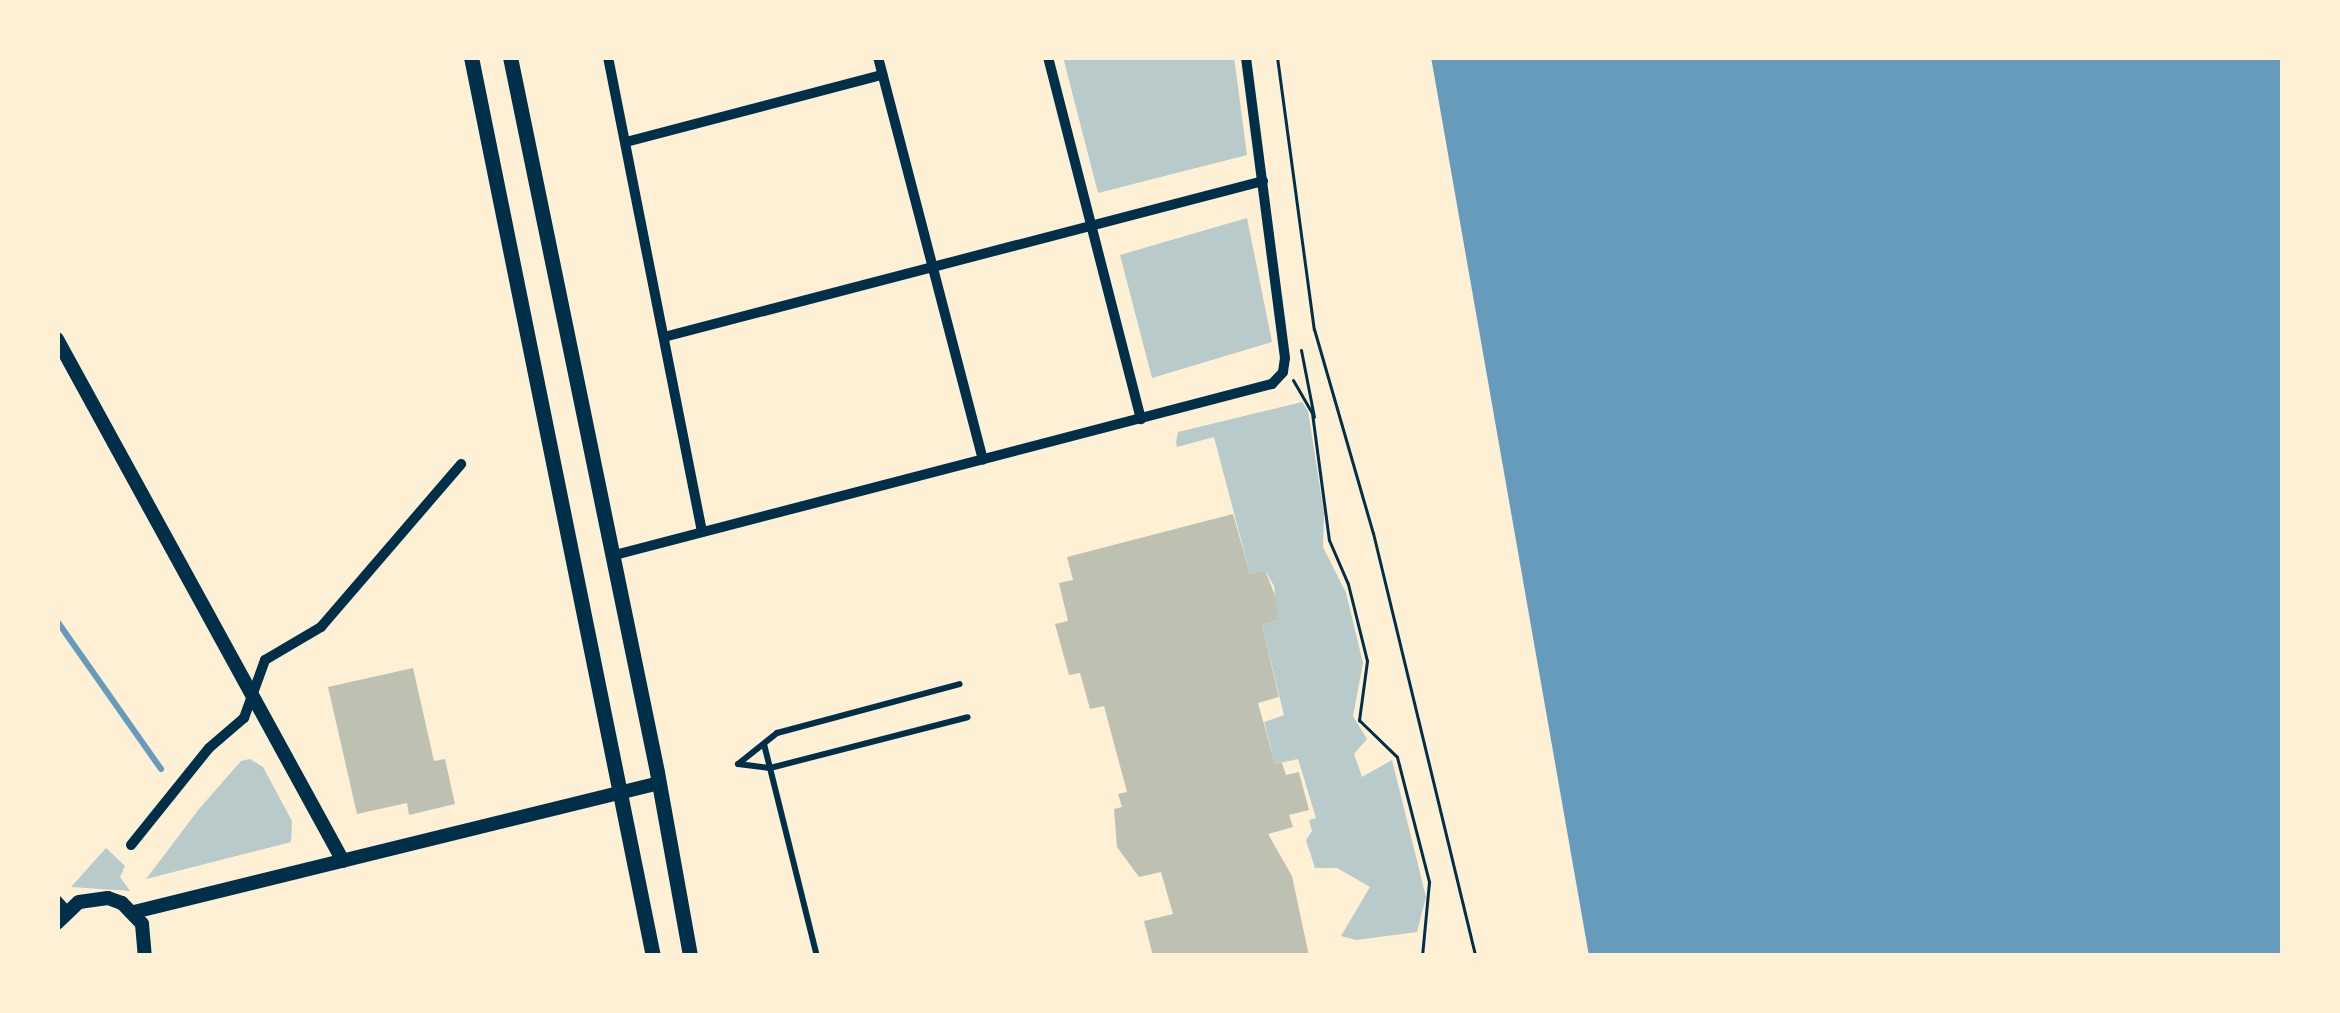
<!DOCTYPE html>
<style>
body{margin:0}
#map{position:relative;width:2340px;height:1013px;overflow:hidden;background:#fdf0d5;font-family:Barlow,sans-serif}
div>[style]{position:absolute}
.green>*{inset:0;background:#b9caca}
.water>*{inset:0;background:#669bbc}
.stream>*{height:6px;margin:-3px;padding:0 3px;transform-origin:3px;border-radius:3px;background:#669bbc}
.building>*{inset:0;background:#bec0b2}
.path>*{height:3px;margin:-1.5px;padding:0 1.5px;transform-origin:1.5px;border-radius:1.5px;background:#003049}
.service>*{height:6px;margin:-3px;padding:0 3px;transform-origin:3px;border-radius:3px;background:#003049}
.minor>*{height:10px;margin:-5px;padding:0 5px;transform-origin:5px;border-radius:5px;background:#003049}
.tertiary>*{height:14px;margin:-7px;padding:0 7px;transform-origin:7px;border-radius:7px;background:#003049}
.secondary>*{height:15px;margin:-7.5px;padding:0 7.5px;transform-origin:7.5px;border-radius:7.5px;background:#003049}
span{translate:-50% -50%;white-space:nowrap;text-align:center;line-height:1.15;-webkit-text-stroke:12px #fdf0d5;paint-order:stroke}
.frame{position:absolute;inset:0;border:60px solid #fdf0d5;pointer-events:none}
</style>
<div id="map">
<div class="green">
<div style="clip-path:polygon(1063px 57px,1234px 57px,1247px 155px,1098px 193px)"></div>
<div style="clip-path:polygon(1247px 218px,1272px 342px,1152px 378px,1120px 255px)"></div>
<div style="clip-path:polygon(1302px 402px,1308px 411px,1324px 513px,1323px 547px,1346px 593px,1363px 663px,1353px 716px,1367px 739px,1354px 754px,1362px 777px,1392px 760px,1426px 897px,1417px 932px,1356px 940px,1341px 936px,1370px 887px,1337px 868px,1315px 868px,1306px 840px,1312px 831px,1309px 820px,1316px 818px,1298px 759px,1275px 764px,1264px 722px,1284px 715px,1262px 625px,1278px 620px,1274px 586px,1265px 570px,1250px 574px,1214px 437px,1177px 447px,1176px 442px,1178px 432px)"></div>
<div style="clip-path:polygon(250px 759px,263px 767px,292px 821px,291px 842px,146px 879px,199px 809px,241px 761px)"></div>
<div style="clip-path:polygon(106px 848px,125px 866px,120px 877px,130px 891px,71px 887px)"></div>
</div>
<div class="water">
<div style="clip-path:polygon(1431px 57px,2283px 57px,2283px 956px,1589px 956px)"></div>
</div>
<div class="stream">
<div style="left:57px;top:621px;width:181px;rotate:54.9deg"></div>
</div>
<div class="building">
<div style="clip-path:polygon(1233px 514px,1250px 574px,1265px 570px,1276px 598px,1278px 620px,1262px 625px,1279px 697px,1258px 703px,1275px 764px,1282px 763px,1286px 775px,1299px 772px,1309px 810px,1289px 815px,1293px 827px,1268px 834px,1292px 876px,1309px 956px,1153px 956px,1144px 921px,1173px 914px,1161px 872px,1139px 877px,1117px 847px,1114px 809px,1122px 807px,1118px 794px,1127px 792px,1104px 706px,1090px 709px,1080px 673px,1069px 675px,1055px 624px,1068px 621px,1059px 583px,1073px 580px,1067px 557px)"></div>
<div style="clip-path:polygon(413px 668px,434px 761px,445px 759px,455px 804px,409px 815px,407px 803px,357px 814px,328px 687px)"></div>
</div>
<div class="path">
<div style="left:1277px;top:57px;width:275px;rotate:82.3deg"></div>
<div style="left:1314px;top:329px;width:212px;rotate:73.9deg"></div>
<div style="left:1373px;top:533px;width:435px;rotate:76.4deg"></div>
<div style="left:1301px;top:350px;width:68px;rotate:79deg"></div>
<div style="left:1293px;top:380px;width:38px;rotate:60deg"></div>
<div style="left:1312px;top:413px;width:128px;rotate:82.4deg"></div>
<div style="left:1329px;top:540px;width:48px;rotate:66.6deg"></div>
<div style="left:1348px;top:584px;width:79px;rotate:76.1deg"></div>
<div style="left:1367px;top:661px;width:60px;rotate:97.7deg"></div>
<div style="left:1359px;top:720px;width:53px;rotate:44.2deg"></div>
<div style="left:1397px;top:757px;width:129px;rotate:75.6deg"></div>
<div style="left:1429px;top:882px;width:74px;rotate:95.4deg"></div>
</div>
<div class="service">
<div style="left:764px;top:744px;width:219px;rotate:76deg"></div>
<div style="left:738px;top:764px;width:50px;rotate:-38.5deg"></div>
<div style="left:777px;top:733px;width:189px;rotate:-15deg"></div>
<div style="left:738px;top:764px;width:32px;rotate:7deg"></div>
<div style="left:770px;top:768px;width:204px;rotate:-14.4deg"></div>
</div>
<div class="minor">
<div style="left:608px;top:57px;width:484px;rotate:78.8deg"></div>
<div style="left:878px;top:57px;width:416px;rotate:75.4deg"></div>
<div style="left:1048px;top:57px;width:374px;rotate:75.6deg"></div>
<div style="left:626px;top:142px;width:265px;rotate:-14.7deg"></div>
<div style="left:664px;top:337px;width:619px;rotate:-14.6deg"></div>
<div style="left:611px;top:556px;width:683px;rotate:-14.59deg"></div>
<div style="left:1272px;top:384px;width:16px;rotate:-47deg"></div>
<div style="left:1283px;top:372px;width:14px;rotate:-82deg"></div>
<div style="left:1285px;top:358px;width:304px;rotate:-97.4deg"></div>
<div style="left:131px;top:845px;width:124px;rotate:-51.2deg"></div>
<div style="left:209px;top:748px;width:46px;rotate:-40.6deg"></div>
<div style="left:244px;top:718px;width:62px;rotate:-70.1deg"></div>
<div style="left:265px;top:660px;width:65px;rotate:-30.5deg"></div>
<div style="left:321px;top:627px;width:215px;rotate:-49.3deg"></div>
<div style="left:57px;top:900px;width:13px;rotate:48deg"></div>
</div>
<div class="tertiary">
<div style="left:57px;top:339px;width:595px;rotate:61.28deg"></div>
<div style="left:134px;top:912px;width:541px;rotate:-13.8deg"></div>
<div style="left:57px;top:923px;width:30px;rotate:-44deg"></div>
<div style="left:79px;top:902px;width:29px;rotate:-8deg"></div>
<div style="left:108px;top:898px;width:15px;rotate:20deg"></div>
<div style="left:122px;top:903px;width:29px;rotate:46deg"></div>
<div style="left:142px;top:924px;width:32px;rotate:85deg"></div>
</div>
<div class="secondary">
<div style="left:471px;top:57px;width:917px;rotate:78.56deg"></div>
<div style="left:510px;top:57px;width:730px;rotate:78.38deg"></div>
<div style="left:657px;top:772px;width:187px;rotate:79.8deg"></div>
</div>
<div class="frame"></div>
</div>
